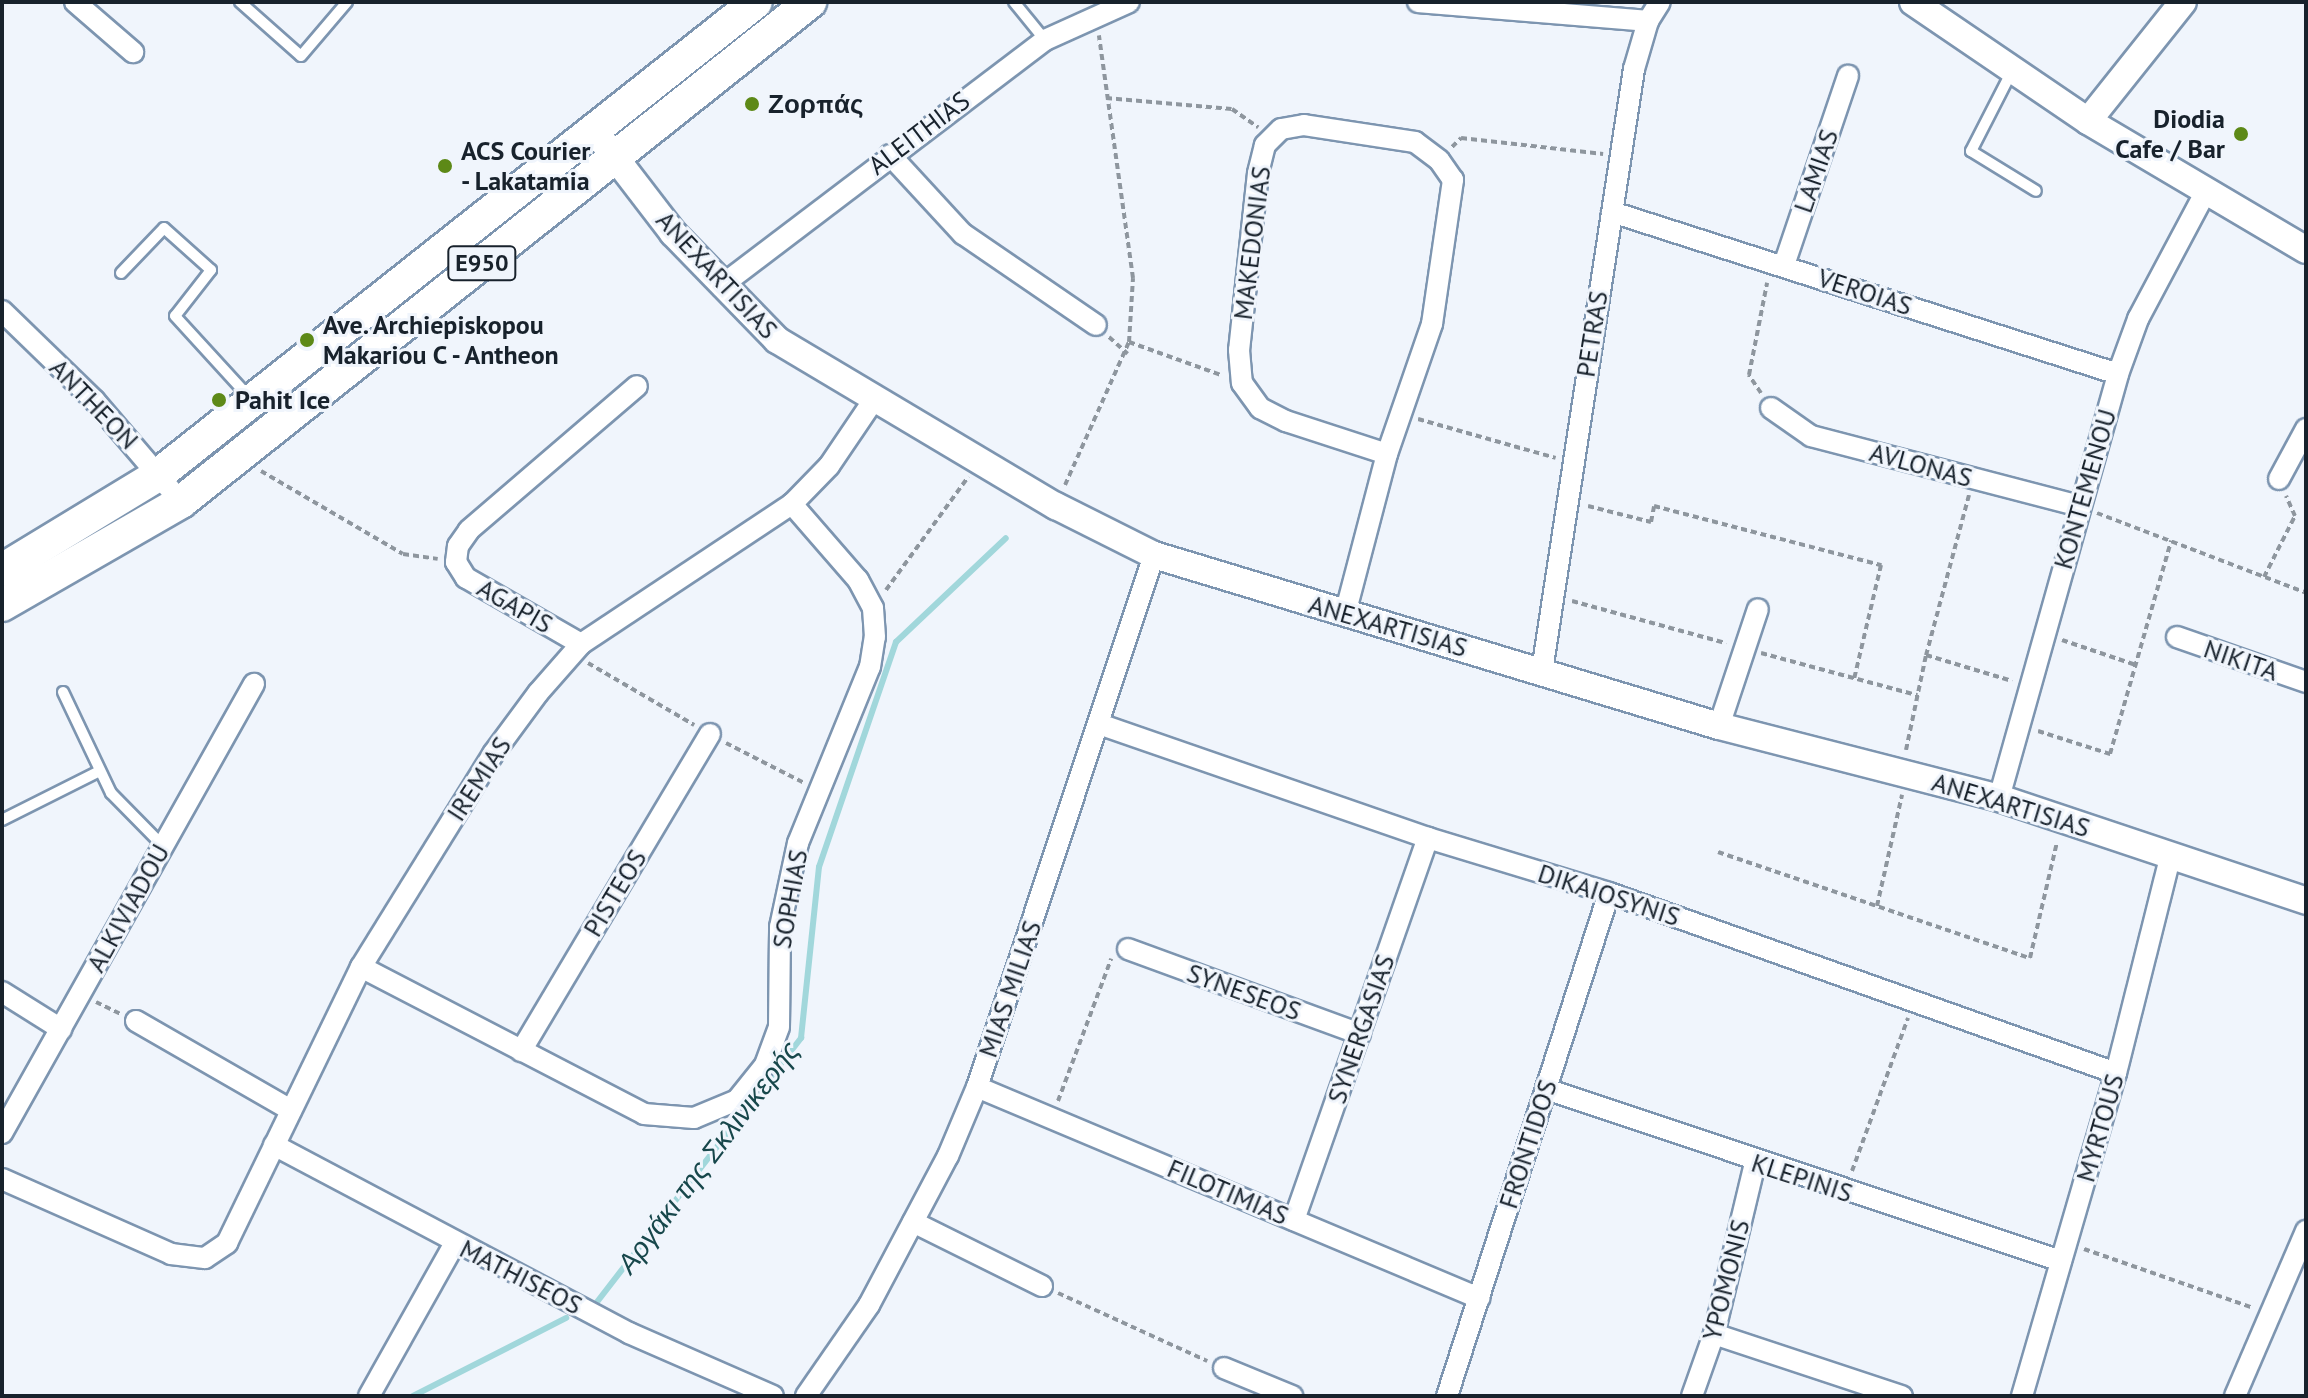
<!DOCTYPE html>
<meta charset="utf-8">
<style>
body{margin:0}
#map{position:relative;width:2308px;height:1398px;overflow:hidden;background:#f0f5fc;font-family:"PT Sans",sans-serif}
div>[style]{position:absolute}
.stream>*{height:6px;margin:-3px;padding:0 3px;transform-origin:3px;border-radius:3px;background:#a1d7db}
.path>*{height:4px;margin-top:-2px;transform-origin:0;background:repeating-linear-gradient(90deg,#8e969e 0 6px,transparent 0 10px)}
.roads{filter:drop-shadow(2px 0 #7d95b0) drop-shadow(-2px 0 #7d95b0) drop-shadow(0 2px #7d95b0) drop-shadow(0 -2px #7d95b0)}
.service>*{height:10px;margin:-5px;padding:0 5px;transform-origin:5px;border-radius:5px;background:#fff}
.minor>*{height:20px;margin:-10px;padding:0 10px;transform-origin:10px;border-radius:10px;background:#fff}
.tertiary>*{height:26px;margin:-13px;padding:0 13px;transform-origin:13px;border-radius:13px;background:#fff}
.primary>*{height:32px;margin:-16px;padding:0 16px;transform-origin:16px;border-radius:16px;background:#fff}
.dots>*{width:22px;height:22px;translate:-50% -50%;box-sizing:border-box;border:4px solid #f0f5fc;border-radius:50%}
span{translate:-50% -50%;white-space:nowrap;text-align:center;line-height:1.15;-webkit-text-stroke:6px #f0f5fc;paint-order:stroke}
.shield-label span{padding:2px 6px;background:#f0f5fc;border:2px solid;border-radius:6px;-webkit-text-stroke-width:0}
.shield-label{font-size:24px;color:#18222c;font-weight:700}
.poi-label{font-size:26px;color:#18222c;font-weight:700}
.left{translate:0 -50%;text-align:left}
.right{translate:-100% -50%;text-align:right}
.street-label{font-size:26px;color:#18222c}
.water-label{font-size:28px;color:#17474b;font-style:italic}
.frame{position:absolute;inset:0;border:4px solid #18222c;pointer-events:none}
</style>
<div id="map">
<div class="stream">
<div style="left:597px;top:1302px;width:334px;rotate:-52.3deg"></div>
<div style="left:801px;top:1038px;width:172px;rotate:-84deg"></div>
<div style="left:819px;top:867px;width:238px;rotate:-71.1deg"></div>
<div style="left:896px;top:642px;width:151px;rotate:-43.4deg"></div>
<div style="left:413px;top:1396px;width:172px;rotate:-27deg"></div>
</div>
<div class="path">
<div style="left:1106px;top:98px;width:126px;rotate:5deg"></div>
<div style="left:1232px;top:109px;width:32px;rotate:35deg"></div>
<div style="left:1452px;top:147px;width:13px;rotate:-45deg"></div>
<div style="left:1461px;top:138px;width:143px;rotate:6.4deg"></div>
<div style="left:1109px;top:337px;width:25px;rotate:42deg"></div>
<div style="left:1129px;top:342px;width:98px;rotate:19.7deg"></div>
<div style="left:1761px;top:393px;width:22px;rotate:-124deg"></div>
<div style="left:1749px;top:375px;width:94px;rotate:-78.9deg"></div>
<div style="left:1418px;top:419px;width:143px;rotate:15.8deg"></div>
<div style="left:261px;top:471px;width:164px;rotate:30.3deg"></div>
<div style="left:403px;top:554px;width:35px;rotate:8deg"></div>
<div style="left:1065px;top:485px;width:157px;rotate:-65.9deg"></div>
<div style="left:1129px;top:342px;width:64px;rotate:-86.4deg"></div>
<div style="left:1133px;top:278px;width:245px;rotate:-98deg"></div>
<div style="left:1969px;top:495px;width:166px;rotate:105deg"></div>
<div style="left:1926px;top:655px;width:90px;rotate:16.8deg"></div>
<div style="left:1588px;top:506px;width:65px;rotate:14.3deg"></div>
<div style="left:1651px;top:522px;width:16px;rotate:-79deg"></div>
<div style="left:1654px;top:506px;width:235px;rotate:14.6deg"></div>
<div style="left:1881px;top:565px;width:117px;rotate:103.3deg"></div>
<div style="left:2097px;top:513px;width:224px;rotate:20.9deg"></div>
<div style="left:2264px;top:577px;width:68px;rotate:-63.1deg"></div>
<div style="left:2295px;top:516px;width:22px;rotate:-114deg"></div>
<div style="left:886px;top:590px;width:140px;rotate:-54deg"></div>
<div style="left:1572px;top:601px;width:160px;rotate:15.3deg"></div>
<div style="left:2062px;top:640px;width:78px;rotate:18.7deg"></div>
<div style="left:1761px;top:653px;width:162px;rotate:15.1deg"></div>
<div style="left:588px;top:663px;width:123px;rotate:30.3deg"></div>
<div style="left:2038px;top:731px;width:76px;rotate:17.7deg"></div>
<div style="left:2110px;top:754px;width:222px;rotate:-74deg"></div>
<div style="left:726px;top:743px;width:88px;rotate:27.1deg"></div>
<div style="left:1906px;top:750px;width:97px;rotate:-78.1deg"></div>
<div style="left:1718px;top:852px;width:330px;rotate:18.8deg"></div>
<div style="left:2030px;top:958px;width:119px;rotate:-76.9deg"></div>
<div style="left:1877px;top:906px;width:114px;rotate:-77.3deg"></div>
<div style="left:96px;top:1002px;width:28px;rotate:26deg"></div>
<div style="left:1058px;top:1101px;width:152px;rotate:-69.5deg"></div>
<div style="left:1852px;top:1171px;width:163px;rotate:-69.9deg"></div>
<div style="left:2084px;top:1249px;width:179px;rotate:19.2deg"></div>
<div style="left:1058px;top:1293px;width:164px;rotate:24.5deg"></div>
</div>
<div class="roads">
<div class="service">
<div style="left:240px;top:2px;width:81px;rotate:41.5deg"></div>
<div style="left:301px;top:56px;width:71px;rotate:-49.6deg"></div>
<div style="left:1014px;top:2px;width:49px;rotate:50.8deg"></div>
<div style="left:2012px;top:71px;width:90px;rotate:117.1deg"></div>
<div style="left:1971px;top:151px;width:76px;rotate:31.6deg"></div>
<div style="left:121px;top:273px;width:62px;rotate:-46.3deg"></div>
<div style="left:164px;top:228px;width:63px;rotate:41.8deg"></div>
<div style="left:211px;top:270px;width:58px;rotate:128deg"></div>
<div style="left:175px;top:316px;width:111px;rotate:47.6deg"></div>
<div style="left:63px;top:692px;width:112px;rotate:64.6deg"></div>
<div style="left:111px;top:793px;width:74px;rotate:45.5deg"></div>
<div style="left:2px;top:820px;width:107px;rotate:-26.6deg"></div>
</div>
<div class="minor">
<div style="left:75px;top:2px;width:77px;rotate:40.8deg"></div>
<div style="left:1418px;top:2px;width:231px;rotate:4.7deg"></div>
<div style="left:890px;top:155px;width:108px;rotate:47.3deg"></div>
<div style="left:963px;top:234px;width:161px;rotate:34.4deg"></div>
<div style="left:1612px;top:212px;width:531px;rotate:17.75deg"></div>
<div style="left:1784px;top:265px;width:200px;rotate:-71.3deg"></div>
<div style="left:721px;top:286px;width:407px;rotate:-37.2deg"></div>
<div style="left:1045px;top:40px;width:92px;rotate:-24.3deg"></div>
<div style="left:2px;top:311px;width:128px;rotate:44.1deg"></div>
<div style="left:94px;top:400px;width:134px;rotate:49.5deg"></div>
<div style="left:1771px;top:408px;width:49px;rotate:35deg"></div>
<div style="left:1811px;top:436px;width:278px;rotate:14.6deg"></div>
<div style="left:2279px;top:479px;width:57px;rotate:-61.6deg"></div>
<div style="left:1345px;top:614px;width:165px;rotate:-75.3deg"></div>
<div style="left:1387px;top:454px;width:138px;rotate:-70.9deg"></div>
<div style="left:1432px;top:324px;width:146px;rotate:-81.7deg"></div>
<div style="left:1453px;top:180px;width:24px;rotate:-125deg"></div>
<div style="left:1439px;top:160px;width:30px;rotate:-143deg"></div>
<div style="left:1415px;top:142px;width:112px;rotate:-171.3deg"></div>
<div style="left:1304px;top:125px;width:23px;rotate:170deg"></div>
<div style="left:1281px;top:129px;width:23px;rotate:135deg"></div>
<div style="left:1265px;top:145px;width:29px;rotate:104deg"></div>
<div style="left:1258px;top:173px;width:178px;rotate:96.1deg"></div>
<div style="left:1239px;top:350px;width:33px;rotate:85deg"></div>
<div style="left:1242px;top:383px;width:31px;rotate:54deg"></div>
<div style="left:1260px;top:408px;width:29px;rotate:27deg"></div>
<div style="left:1286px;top:421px;width:106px;rotate:18.1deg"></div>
<div style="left:2177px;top:637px;width:137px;rotate:19.2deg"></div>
<div style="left:581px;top:644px;width:133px;rotate:-150.1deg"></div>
<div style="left:466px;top:578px;width:19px;rotate:-122deg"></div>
<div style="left:456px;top:562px;width:16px;rotate:-83deg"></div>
<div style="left:458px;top:546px;width:19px;rotate:-55deg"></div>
<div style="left:469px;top:530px;width:221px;rotate:-40.6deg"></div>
<div style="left:1542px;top:671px;width:609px;rotate:-81.31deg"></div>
<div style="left:1634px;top:69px;width:50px;rotate:-73.7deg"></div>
<div style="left:1648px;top:21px;width:22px;rotate:-58deg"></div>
<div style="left:1099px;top:724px;width:348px;rotate:19.1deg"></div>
<div style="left:1428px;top:838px;width:189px;rotate:16.9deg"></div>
<div style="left:1609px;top:893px;width:538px;rotate:19.55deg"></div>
<div style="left:1719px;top:726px;width:123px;rotate:-71.6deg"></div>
<div style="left:1999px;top:798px;width:440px;rotate:-74.3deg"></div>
<div style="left:2118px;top:374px;width:59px;rotate:-70deg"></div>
<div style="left:2138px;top:319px;width:143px;rotate:-62deg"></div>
<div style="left:1128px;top:949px;width:247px;rotate:20.1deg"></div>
<div style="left:361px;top:967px;width:319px;rotate:27.4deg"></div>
<div style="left:644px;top:1114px;width:50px;rotate:4.6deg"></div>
<div style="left:694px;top:1118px;width:47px;rotate:-22.7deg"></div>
<div style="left:737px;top:1100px;width:45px;rotate:-51.3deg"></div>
<div style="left:765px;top:1065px;width:40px;rotate:-69.8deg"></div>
<div style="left:779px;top:1027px;width:100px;rotate:-89.4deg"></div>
<div style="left:780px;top:927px;width:86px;rotate:-77.9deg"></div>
<div style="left:798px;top:843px;width:190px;rotate:-67.8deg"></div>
<div style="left:870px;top:667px;width:30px;rotate:-81deg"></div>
<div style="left:875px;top:637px;width:29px;rotate:-94deg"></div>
<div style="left:873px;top:608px;width:32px;rotate:-118deg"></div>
<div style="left:858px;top:580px;width:101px;rotate:-131deg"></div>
<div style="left:2px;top:992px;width:70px;rotate:32.1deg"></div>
<div style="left:136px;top:1021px;width:179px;rotate:29.9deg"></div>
<div style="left:521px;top:1051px;width:369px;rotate:-59.2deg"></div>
<div style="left:977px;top:1087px;width:545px;rotate:22.8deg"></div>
<div style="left:1546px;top:1089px;width:543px;rotate:18.47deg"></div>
<div style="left:2px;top:1133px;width:515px;rotate:-60.7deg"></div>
<div style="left:274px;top:1145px;width:402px;rotate:27.9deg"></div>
<div style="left:629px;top:1333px;width:157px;rotate:23.6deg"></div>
<div style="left:2px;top:1179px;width:185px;rotate:23.9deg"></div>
<div style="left:171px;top:1254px;width:34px;rotate:7deg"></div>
<div style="left:205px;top:1258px;width:27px;rotate:-34deg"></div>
<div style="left:227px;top:1243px;width:307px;rotate:-64.1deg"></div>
<div style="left:361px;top:967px;width:251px;rotate:-58.2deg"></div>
<div style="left:493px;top:754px;width:76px;rotate:-53.6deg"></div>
<div style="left:538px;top:693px;width:65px;rotate:-48.7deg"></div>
<div style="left:581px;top:644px;width:253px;rotate:-33.6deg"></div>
<div style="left:792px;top:504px;width:53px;rotate:-45.8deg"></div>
<div style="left:829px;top:466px;width:78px;rotate:-55.9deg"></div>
<div style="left:1294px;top:1220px;width:405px;rotate:-70.7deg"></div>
<div style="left:913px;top:1222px;width:144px;rotate:26.4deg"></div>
<div style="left:1714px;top:1334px;width:198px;rotate:18.3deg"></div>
<div style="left:1224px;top:1368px;width:74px;rotate:22.4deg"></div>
<div style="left:369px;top:1396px;width:176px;rotate:-60.7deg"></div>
<div style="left:806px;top:1396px;width:111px;rotate:-55.3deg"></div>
<div style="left:869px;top:1305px;width:169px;rotate:-62.1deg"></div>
<div style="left:948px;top:1156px;width:75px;rotate:-67.2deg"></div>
<div style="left:977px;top:1087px;width:561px;rotate:-71.6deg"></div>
<div style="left:1447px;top:1396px;width:528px;rotate:-72.15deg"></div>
<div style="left:1692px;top:1396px;width:66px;rotate:-70.5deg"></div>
<div style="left:1714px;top:1334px;width:176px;rotate:-76.5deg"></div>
<div style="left:2022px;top:1396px;width:336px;rotate:-73.8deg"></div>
<div style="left:2116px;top:1073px;width:222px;rotate:-75.9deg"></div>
<div style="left:2235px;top:1396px;width:180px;rotate:-66.7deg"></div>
</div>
<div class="tertiary">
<div style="left:1913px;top:2px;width:212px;rotate:34.2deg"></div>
<div style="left:2088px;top:121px;width:253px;rotate:30.6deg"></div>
<div style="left:2088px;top:121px;width:152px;rotate:-51.4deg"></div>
<div style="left:594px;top:130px;width:130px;rotate:52.5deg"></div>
<div style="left:673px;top:233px;width:149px;rotate:45.8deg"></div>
<div style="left:777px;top:340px;width:325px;rotate:30.8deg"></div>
<div style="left:1056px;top:506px;width:110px;rotate:26.6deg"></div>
<div style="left:1154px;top:555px;width:590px;rotate:16.84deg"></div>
<div style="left:1719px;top:726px;width:289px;rotate:14.4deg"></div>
<div style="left:1999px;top:798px;width:324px;rotate:18.5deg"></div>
</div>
<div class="primary">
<div style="left:2px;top:570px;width:183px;rotate:-31.3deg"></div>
<div style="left:158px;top:475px;width:762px;rotate:-38.34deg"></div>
<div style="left:2px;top:605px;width:207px;rotate:-29.9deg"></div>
<div style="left:181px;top:502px;width:804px;rotate:-38.48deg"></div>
</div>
</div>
<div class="dots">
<div style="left:752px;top:104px;background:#5d8917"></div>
<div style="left:2241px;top:134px;background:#5d8917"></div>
<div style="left:445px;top:166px;background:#5d8917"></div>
<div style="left:307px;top:340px;background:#5d8917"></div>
<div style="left:219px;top:400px;background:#5d8917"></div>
</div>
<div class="shield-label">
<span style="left:482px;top:263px">E950</span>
</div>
<div class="poi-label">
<span class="left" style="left:768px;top:104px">Ζορπάς</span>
<span class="right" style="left:2225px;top:134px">Diodia<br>Cafe / Bar</span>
<span class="left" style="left:461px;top:166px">ACS Courier<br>- Lakatamia</span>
<span class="left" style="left:323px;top:340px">Ave. Archiepiskopou<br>Makariou C - Antheon</span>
<span class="left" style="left:235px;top:400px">Pahit Ice</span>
</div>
<div class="street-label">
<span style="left:919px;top:133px;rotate:-37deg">ALEITHIAS</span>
<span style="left:1816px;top:171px;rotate:-71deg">LAMIAS</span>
<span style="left:1252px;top:243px;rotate:-83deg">MAKEDONIAS</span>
<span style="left:717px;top:275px;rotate:47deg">ANEXARTISIAS</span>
<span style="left:1865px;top:292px;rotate:18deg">VEROIAS</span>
<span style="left:1592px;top:334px;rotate:-81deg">PETRAS</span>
<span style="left:94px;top:404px;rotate:46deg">ANTHEON</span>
<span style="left:1921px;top:465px;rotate:15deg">AVLONAS</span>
<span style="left:2085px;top:489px;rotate:-74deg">KONTEMENOU</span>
<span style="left:515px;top:606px;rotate:30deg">AGAPIS</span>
<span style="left:1388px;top:626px;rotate:16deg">ANEXARTISIAS</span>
<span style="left:2241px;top:660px;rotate:19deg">NIKITA</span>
<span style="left:479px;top:779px;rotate:-57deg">IREMIAS</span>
<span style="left:2011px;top:805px;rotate:17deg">ANEXARTISIAS</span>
<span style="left:615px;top:893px;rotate:-59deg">PISTEOS</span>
<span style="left:1609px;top:895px;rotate:18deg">DIKAIOSYNIS</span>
<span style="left:790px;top:899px;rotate:-80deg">SOPHIAS</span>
<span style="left:128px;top:908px;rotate:-61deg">ALKIVIADOU</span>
<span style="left:1010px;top:989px;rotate:-71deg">MIAS MILIAS</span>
<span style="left:1244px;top:992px;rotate:20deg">SYNESEOS</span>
<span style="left:1361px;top:1029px;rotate:-71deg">SYNERGASIAS</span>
<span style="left:2100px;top:1128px;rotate:-74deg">MYRTOUS</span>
<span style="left:1528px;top:1144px;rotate:-72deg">FRONTIDOS</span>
<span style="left:1802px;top:1178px;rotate:18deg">KLEPINIS</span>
<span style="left:1228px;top:1192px;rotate:23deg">FILOTIMIAS</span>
<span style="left:521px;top:1277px;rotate:27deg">MATHISEOS</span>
<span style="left:1726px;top:1280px;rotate:-76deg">YPOMONIS</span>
</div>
<div class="water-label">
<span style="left:708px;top:1157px;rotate:-53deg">Αργάκι της Σκλινικερής</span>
</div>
<div class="frame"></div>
</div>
